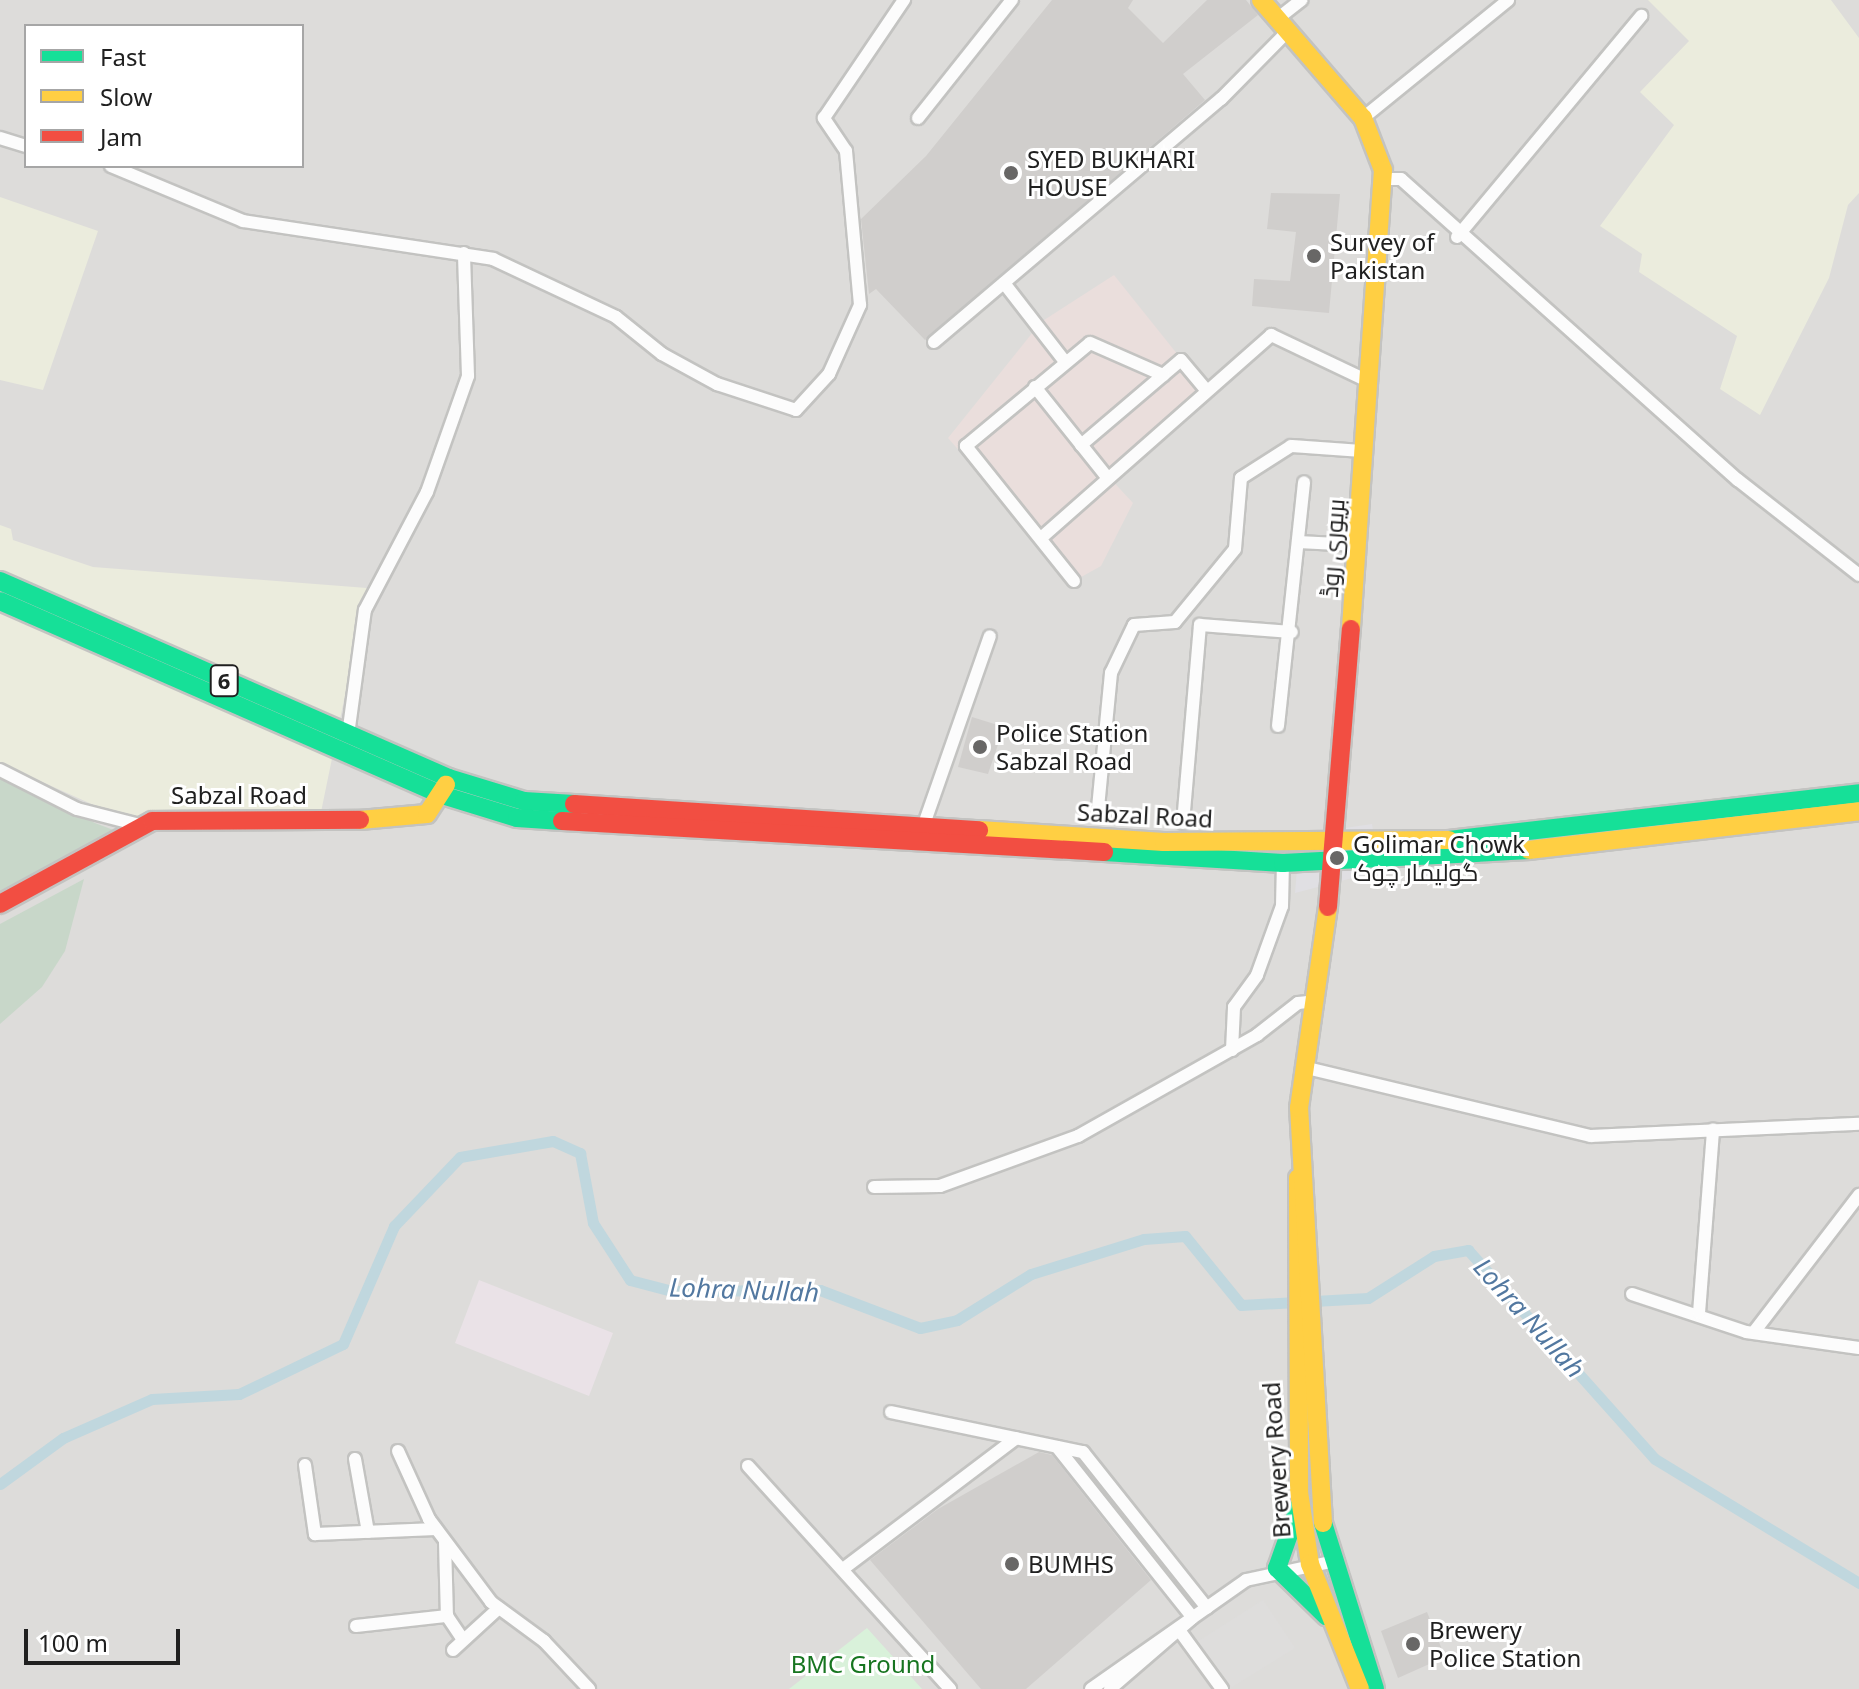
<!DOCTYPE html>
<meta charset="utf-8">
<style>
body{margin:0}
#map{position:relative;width:1859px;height:1689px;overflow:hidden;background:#edece9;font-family:"Noto Sans",Cairo,sans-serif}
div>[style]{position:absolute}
.residential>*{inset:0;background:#dddcda}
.commercial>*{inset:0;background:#eadedc}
.industrial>*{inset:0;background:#eae2e7}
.farmland>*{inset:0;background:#ebecdd}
.cemetery>*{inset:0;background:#c8d7c9}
.park>*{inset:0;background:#d9f1da}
.parking>*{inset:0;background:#dedddc}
.plaza>*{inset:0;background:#e0dfe3}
.canal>*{height:11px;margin:-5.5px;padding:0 5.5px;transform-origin:5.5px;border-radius:5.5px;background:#c0d7de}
.building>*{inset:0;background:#d0cecc}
.roads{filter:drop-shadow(2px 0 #c3c3c1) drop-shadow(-2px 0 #c3c3c1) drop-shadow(0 2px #c3c3c1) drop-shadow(0 -2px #c3c3c1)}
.street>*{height:12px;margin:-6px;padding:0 6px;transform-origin:6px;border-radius:6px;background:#fcfcfc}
.fast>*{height:18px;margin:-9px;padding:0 9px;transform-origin:9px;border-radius:9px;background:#16e098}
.slow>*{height:18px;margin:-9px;padding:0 9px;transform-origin:9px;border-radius:9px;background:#ffcf43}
.jam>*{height:18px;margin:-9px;padding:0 9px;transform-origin:9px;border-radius:9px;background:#f24e42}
.dots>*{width:22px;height:22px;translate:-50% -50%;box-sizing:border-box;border:4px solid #fff;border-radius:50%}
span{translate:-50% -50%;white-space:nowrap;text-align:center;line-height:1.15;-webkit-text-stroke:6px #fff;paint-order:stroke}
.shield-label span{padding:2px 6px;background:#fff;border:2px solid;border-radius:6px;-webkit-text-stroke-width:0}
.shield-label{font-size:22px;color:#202020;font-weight:700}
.poi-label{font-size:24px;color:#202020}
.left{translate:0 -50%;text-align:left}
.street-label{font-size:24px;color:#202020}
.park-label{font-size:24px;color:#177520}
.water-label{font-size:26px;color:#5278a0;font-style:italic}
.legend{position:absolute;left:24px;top:24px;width:280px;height:144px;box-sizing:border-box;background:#fff;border:2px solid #a6a6a6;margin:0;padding:10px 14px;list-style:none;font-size:24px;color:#202020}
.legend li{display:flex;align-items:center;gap:16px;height:40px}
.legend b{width:40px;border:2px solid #a6a6a6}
.scale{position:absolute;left:24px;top:1629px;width:156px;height:36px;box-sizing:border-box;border:4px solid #202020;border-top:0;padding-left:10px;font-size:24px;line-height:28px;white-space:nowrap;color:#202020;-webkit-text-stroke:6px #fff;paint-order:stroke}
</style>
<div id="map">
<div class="residential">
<div style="clip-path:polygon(evenodd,0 0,1859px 0,1859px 1689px,0 1689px,0 0,26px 26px,302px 26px,302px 166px,26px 166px,26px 26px)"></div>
</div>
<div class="commercial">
<div style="clip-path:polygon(1114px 275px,1202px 385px,1107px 475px,1133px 503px,1101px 566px,1074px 581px,948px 438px,1041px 322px)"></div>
</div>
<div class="industrial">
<div style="clip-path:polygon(479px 1280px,613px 1333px,589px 1396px,455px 1343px)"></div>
</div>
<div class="farmland">
<div style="clip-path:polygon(1648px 0,1831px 0,1859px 38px,1859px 193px,1848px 205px,1829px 278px,1760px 415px,1720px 389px,1737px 336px,1639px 272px,1642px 254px,1600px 226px,1674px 125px,1640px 92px,1689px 41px)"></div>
<div style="clip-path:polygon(0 197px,98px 231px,43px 390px,0 380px)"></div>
<div style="clip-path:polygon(0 525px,11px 529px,13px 540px,93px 567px,367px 588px,320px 817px,136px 824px,0 763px)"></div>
</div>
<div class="cemetery">
<div style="clip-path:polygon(0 774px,95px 823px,124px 834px,0 906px)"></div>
<div style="clip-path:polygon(84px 879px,65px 951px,42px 987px,0 1024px,0 924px)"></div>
</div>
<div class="park">
<div style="clip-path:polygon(867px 1628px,922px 1689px,789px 1689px)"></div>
</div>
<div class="parking">
<div style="clip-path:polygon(1263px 1600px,1295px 1648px,1232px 1687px,1197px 1642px)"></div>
</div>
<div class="plaza">
<div style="clip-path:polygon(1372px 824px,1379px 871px,1295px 893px,1299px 845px,1318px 832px)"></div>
</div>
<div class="canal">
<div style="left:0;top:1484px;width:78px;rotate:-36.1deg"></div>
<div style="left:63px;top:1438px;width:97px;rotate:-23.7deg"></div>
<div style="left:152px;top:1399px;width:87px;rotate:-3.3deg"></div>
<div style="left:239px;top:1394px;width:115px;rotate:-25.7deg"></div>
<div style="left:343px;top:1344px;width:129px;rotate:-66.6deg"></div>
<div style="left:394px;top:1226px;width:95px;rotate:-46.3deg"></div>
<div style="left:460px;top:1157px;width:94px;rotate:-9.8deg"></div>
<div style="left:553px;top:1141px;width:30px;rotate:24deg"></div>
<div style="left:580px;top:1153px;width:71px;rotate:79.5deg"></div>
<div style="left:593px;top:1223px;width:68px;rotate:57deg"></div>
<div style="left:630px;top:1280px;width:43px;rotate:14.7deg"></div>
<div style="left:672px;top:1291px;width:148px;rotate:-0.4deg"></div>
<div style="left:820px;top:1290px;width:107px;rotate:20.8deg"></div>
<div style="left:920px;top:1328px;width:38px;rotate:-12deg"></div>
<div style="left:957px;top:1320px;width:87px;rotate:-31.9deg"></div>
<div style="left:1031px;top:1274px;width:118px;rotate:-17.2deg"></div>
<div style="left:1144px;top:1239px;width:41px;rotate:-4.2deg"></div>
<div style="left:1185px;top:1236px;width:89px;rotate:50.9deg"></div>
<div style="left:1241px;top:1305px;width:127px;rotate:-3.2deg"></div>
<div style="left:1368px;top:1298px;width:78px;rotate:-32.5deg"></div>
<div style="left:1434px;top:1256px;width:35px;rotate:-10deg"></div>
<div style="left:1468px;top:1250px;width:280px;rotate:48.2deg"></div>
<div style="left:1655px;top:1459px;width:239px;rotate:31.3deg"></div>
</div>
<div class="building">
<div style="clip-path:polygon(1052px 0,1133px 0,1128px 8px,1163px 43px,1207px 0,1246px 0,1258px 15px,1183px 74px,1205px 100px,925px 340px,876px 289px,869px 294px,861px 219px,926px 156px)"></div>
<div style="clip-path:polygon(1271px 193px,1340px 194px,1329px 313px,1252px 306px,1254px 279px,1290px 281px,1296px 232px,1267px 229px)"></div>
<div style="clip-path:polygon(972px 717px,1004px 727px,988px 774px,958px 767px)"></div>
<div style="clip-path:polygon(1039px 1452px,1052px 1455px,1151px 1580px,1026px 1689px,981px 1689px,870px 1560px,938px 1509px)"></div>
<div style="clip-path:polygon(1427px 1612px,1445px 1657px,1398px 1678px,1381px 1631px)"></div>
</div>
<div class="roads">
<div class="street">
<div style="left:1277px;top:19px;width:31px;rotate:-38deg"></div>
<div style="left:918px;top:118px;width:151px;rotate:-51.5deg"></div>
<div style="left:1363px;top:118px;width:187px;rotate:-39.1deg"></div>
<div style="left:0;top:138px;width:27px;rotate:17deg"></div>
<div style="left:111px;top:166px;width:143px;rotate:22.6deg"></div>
<div style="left:243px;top:221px;width:253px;rotate:8.6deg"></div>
<div style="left:493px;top:259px;width:136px;rotate:25.2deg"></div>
<div style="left:616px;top:317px;width:59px;rotate:38.8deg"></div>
<div style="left:662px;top:354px;width:63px;rotate:28.6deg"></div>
<div style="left:717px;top:384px;width:83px;rotate:18.2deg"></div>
<div style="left:796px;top:410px;width:49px;rotate:-47.5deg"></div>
<div style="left:829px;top:374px;width:76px;rotate:-65.8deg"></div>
<div style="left:860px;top:305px;width:155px;rotate:-95.2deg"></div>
<div style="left:846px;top:151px;width:40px;rotate:-124deg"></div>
<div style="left:824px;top:118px;width:143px;rotate:-55.9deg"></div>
<div style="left:1382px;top:179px;width:19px"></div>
<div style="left:1401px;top:179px;width:452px;rotate:41.8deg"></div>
<div style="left:1738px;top:480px;width:154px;rotate:38.1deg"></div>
<div style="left:1457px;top:237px;width:288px;rotate:-50.2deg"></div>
<div style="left:1004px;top:283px;width:96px;rotate:52.2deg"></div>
<div style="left:934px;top:342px;width:376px;rotate:-40.3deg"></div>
<div style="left:1221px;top:99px;width:95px;rotate:-45.4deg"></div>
<div style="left:1035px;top:387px;width:114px;rotate:51.4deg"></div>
<div style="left:1081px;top:445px;width:131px;rotate:-40.4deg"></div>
<div style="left:1181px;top:360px;width:39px;rotate:50deg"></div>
<div style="left:1041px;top:538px;width:307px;rotate:-41.4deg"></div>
<div style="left:1271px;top:335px;width:107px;rotate:25.4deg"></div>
<div style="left:1299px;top:542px;width:58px;rotate:3deg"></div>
<div style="left:1074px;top:581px;width:173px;rotate:-128.7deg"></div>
<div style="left:966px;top:446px;width:161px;rotate:-39.7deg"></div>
<div style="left:1090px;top:343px;width:80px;rotate:23.7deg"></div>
<div style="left:1278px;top:726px;width:245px;rotate:-83.9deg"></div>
<div style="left:348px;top:735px;width:126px;rotate:-82.3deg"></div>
<div style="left:365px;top:610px;width:133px;rotate:-62.3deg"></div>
<div style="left:427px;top:492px;width:123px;rotate:-70.5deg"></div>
<div style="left:468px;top:376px;width:123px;rotate:-91.9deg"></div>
<div style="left:0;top:770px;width:86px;rotate:26.9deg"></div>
<div style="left:77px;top:809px;width:68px;rotate:14.4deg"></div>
<div style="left:1098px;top:808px;width:136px;rotate:-84.5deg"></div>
<div style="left:1111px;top:673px;width:53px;rotate:-64.4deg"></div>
<div style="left:1134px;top:625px;width:41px;rotate:-4.2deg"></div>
<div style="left:1175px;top:622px;width:94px;rotate:-50.6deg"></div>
<div style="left:1235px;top:549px;width:71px;rotate:-85.2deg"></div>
<div style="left:1241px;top:478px;width:59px;rotate:-32.6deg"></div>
<div style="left:1291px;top:446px;width:72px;rotate:4deg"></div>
<div style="left:1183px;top:823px;width:199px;rotate:-85.1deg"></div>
<div style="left:1200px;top:625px;width:92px;rotate:4.4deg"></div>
<div style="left:923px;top:827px;width:202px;rotate:-70.7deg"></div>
<div style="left:1232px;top:1050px;width:43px;rotate:-87.3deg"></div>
<div style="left:1234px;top:1007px;width:39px;rotate:-54deg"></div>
<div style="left:1257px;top:975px;width:73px;rotate:-70.1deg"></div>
<div style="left:1282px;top:906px;width:43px;rotate:-88.7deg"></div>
<div style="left:1303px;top:1067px;width:296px;rotate:13.5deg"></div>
<div style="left:1591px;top:1136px;width:268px;rotate:-2.6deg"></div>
<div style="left:874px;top:1187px;width:66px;rotate:-0.9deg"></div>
<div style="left:940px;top:1186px;width:147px;rotate:-19.9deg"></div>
<div style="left:1078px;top:1136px;width:206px;rotate:-29.4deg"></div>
<div style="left:1257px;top:1035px;width:52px;rotate:-38deg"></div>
<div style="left:1298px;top:1003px;width:18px;rotate:-6deg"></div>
<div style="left:1632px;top:1294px;width:120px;rotate:18.4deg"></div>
<div style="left:1746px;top:1332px;width:114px;rotate:8.1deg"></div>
<div style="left:1699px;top:1313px;width:184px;rotate:-85.6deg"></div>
<div style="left:1754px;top:1332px;width:173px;rotate:-52.5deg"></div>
<div style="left:891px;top:1412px;width:196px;rotate:11.8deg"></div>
<div style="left:1083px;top:1452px;width:199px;rotate:51.5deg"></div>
<div style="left:1057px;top:1447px;width:218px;rotate:51.5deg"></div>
<div style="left:398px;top:1451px;width:75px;rotate:65.5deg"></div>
<div style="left:429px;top:1519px;width:104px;rotate:53.2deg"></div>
<div style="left:491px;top:1602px;width:66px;rotate:36.3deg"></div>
<div style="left:544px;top:1641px;width:66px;rotate:46.8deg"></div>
<div style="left:355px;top:1459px;width:74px;rotate:79.9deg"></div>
<div style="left:305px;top:1465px;width:70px;rotate:81.8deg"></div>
<div style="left:315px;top:1534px;width:121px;rotate:-2.4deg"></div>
<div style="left:748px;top:1466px;width:301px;rotate:47.8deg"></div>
<div style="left:445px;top:1542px;width:74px;rotate:88.5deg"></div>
<div style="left:447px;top:1616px;width:27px;rotate:56deg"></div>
<div style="left:843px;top:1569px;width:217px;rotate:-37.1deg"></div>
<div style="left:356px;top:1626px;width:92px;rotate:-6.3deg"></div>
<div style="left:1179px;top:1630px;width:73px;rotate:53.9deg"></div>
<div style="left:453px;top:1650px;width:62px;rotate:-42.4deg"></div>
<div style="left:1091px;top:1689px;width:189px;rotate:-35.1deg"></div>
<div style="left:1246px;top:1580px;width:87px;rotate:-12deg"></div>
<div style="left:1110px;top:1689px;width:106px;rotate:-40.8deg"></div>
</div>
<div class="fast">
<div style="left:0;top:581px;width:490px;rotate:23.7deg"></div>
<div style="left:449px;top:778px;width:78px;rotate:17deg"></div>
<div style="left:524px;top:801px;width:50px;rotate:3.4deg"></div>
<div style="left:0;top:601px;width:483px;rotate:23.7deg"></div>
<div style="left:442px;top:795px;width:78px;rotate:17deg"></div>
<div style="left:517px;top:818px;width:45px;rotate:3.8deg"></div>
<div style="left:1449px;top:840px;width:413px;rotate:-6.5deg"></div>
<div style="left:1104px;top:852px;width:179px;rotate:3.5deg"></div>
<div style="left:1283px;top:863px;width:246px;rotate:-3deg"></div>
<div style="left:1299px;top:1506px;width:66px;rotate:109.5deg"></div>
<div style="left:1277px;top:1568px;width:69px;rotate:44.4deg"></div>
<div style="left:1323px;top:1523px;width:174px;rotate:72.6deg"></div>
</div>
<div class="slow">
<div style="left:1261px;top:0;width:156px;rotate:49.2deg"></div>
<div style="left:1363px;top:118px;width:56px;rotate:69deg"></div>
<div style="left:1383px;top:170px;width:460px;rotate:94deg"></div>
<div style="left:360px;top:820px;width:67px;rotate:-5.1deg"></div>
<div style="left:427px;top:814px;width:35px;rotate:-57deg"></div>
<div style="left:979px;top:830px;width:185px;rotate:3.7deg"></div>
<div style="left:1164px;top:842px;width:285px;rotate:-0.4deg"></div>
<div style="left:1529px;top:850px;width:332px;rotate:-6.7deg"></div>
<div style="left:1298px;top:1178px;width:314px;rotate:89.8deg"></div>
<div style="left:1299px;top:1492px;width:73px;rotate:81.3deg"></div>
<div style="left:1310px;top:1564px;width:135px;rotate:68.2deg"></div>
<div style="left:1323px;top:1523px;width:416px;rotate:-93.3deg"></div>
<div style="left:1299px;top:1108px;width:203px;rotate:-81.8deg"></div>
</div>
<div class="jam">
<div style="left:574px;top:804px;width:406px;rotate:3.7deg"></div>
<div style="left:562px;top:821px;width:543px;rotate:3.27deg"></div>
<div style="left:0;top:904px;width:173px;rotate:-28.6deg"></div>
<div style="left:152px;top:821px;width:208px;rotate:-0.3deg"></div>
<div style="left:1328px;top:907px;width:279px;rotate:-85.3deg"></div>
</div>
</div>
<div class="dots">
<div style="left:1011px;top:173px;background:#686766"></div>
<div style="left:1314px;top:256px;background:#686766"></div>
<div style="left:980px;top:747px;background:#686766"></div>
<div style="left:1337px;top:858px;background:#686766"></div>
<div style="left:1012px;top:1564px;background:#686766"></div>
<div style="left:1413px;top:1644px;background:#686766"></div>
</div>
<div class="shield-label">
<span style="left:224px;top:681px">6</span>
</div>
<div class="poi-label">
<span class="left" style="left:1027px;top:173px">SYED BUKHARI<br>HOUSE</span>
<span class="left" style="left:1330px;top:256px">Survey of<br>Pakistan</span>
<span class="left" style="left:996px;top:747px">Police Station<br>Sabzal Road</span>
<span class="left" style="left:1353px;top:858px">Golimar Chowk<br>گولیمار چوک</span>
<span class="left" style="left:1028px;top:1564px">BUMHS</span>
<span class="left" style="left:1429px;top:1644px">Brewery<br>Police Station</span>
</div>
<div class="street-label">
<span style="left:1332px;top:548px;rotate:-86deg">بریوری روڈ</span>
<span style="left:239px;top:795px">Sabzal Road</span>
<span style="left:1145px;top:815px;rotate:3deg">Sabzal Road</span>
<span style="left:1276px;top:1460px;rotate:-94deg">Brewery Road</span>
</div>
<div class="park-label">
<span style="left:863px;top:1664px">BMC Ground</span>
</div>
<div class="water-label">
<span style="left:744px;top:1290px;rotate:2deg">Lohra Nullah</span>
<span style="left:1529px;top:1318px;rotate:48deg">Lohra Nullah</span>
</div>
<ul class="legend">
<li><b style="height:10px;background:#16e098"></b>Fast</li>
<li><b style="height:10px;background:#ffcf43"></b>Slow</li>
<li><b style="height:10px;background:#f24e42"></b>Jam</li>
</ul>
<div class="scale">100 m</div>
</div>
